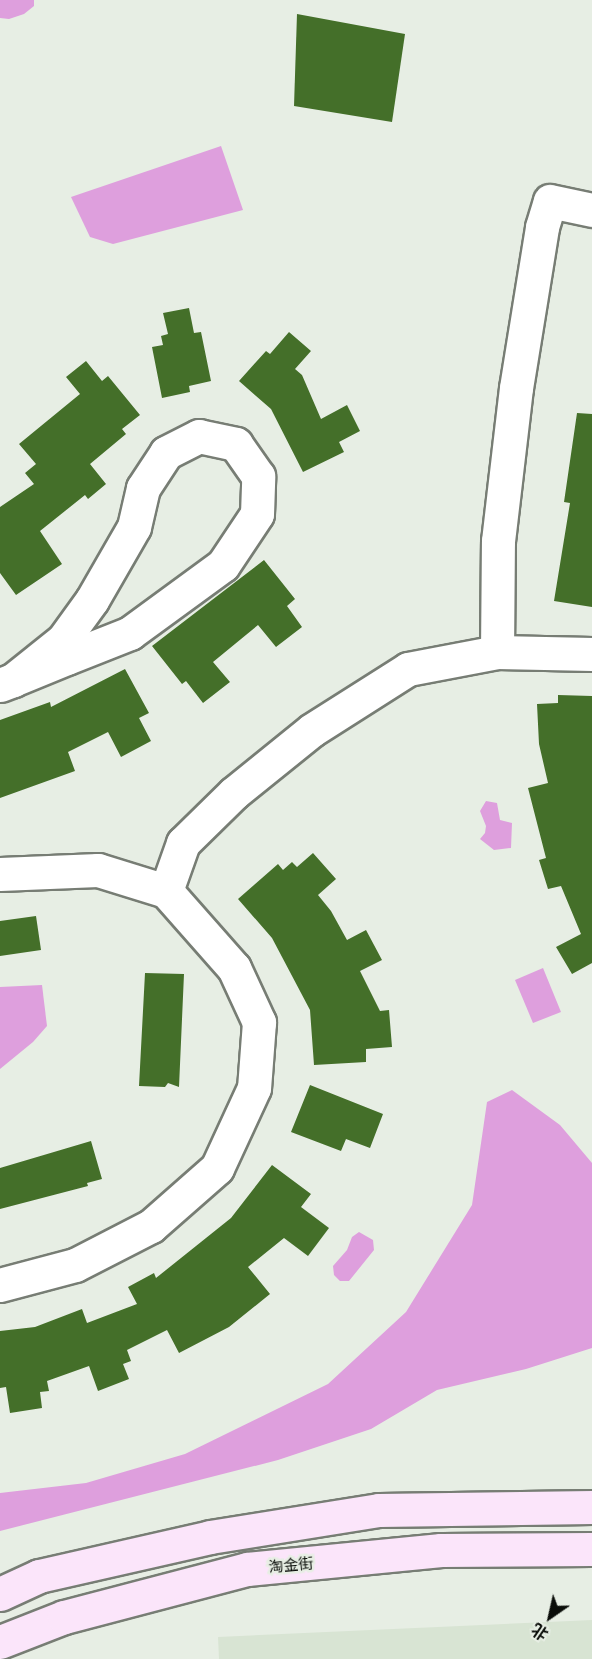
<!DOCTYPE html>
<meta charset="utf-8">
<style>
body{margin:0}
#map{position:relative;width:592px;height:1659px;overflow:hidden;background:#e7eee4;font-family:"PT Sans Narrow","Noto Sans SC",sans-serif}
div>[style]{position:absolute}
.built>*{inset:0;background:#d8e4d3}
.water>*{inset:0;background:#de9fdd}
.building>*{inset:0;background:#446f29}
.roads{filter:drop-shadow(2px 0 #777d74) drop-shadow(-2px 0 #777d74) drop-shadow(0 2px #777d74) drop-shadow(0 -2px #777d74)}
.street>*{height:33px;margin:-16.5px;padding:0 16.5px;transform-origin:16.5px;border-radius:16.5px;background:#fff}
.secondary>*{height:33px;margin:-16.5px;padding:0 16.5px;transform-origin:16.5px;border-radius:16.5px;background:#fbe5fa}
span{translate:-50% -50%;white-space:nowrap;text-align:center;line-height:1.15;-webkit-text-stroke:5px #e7eee4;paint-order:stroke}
.street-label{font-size:15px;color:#0a0d09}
.north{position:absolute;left:520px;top:1587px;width:60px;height:60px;-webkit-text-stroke:4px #e7eee4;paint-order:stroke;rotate:214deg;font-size:16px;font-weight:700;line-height:24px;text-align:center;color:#0a0d09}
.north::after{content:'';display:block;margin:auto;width:21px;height:27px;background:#0a0d09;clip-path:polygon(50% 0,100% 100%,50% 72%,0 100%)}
</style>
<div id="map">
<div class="built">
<div style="clip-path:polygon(592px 1620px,592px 1659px,219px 1659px,218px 1637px)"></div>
</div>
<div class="water">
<div style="clip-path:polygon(0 0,34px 0,34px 6px,24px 14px,9px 19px,0 18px)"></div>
<div style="clip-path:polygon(221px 146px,243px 210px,113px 244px,90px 237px,71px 197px)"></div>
<div style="clip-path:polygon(486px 801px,497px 803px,500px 820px,512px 823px,511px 848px,494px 850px,480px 839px,485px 833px,486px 826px,480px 811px)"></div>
<div style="clip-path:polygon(543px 968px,561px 1012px,533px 1023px,515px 980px)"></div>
<div style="clip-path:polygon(42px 985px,47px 1026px,33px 1042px,0 1069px,0 987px)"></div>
<div style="clip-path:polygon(512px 1090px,560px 1125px,592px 1163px,592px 1348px,526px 1369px,437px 1390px,371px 1429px,278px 1460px,0 1531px,0 1493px,86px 1483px,185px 1454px,328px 1384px,406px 1312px,472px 1205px,487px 1102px)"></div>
<div style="clip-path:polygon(359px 1232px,373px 1240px,374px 1250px,349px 1281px,340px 1281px,334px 1275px,333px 1266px,347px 1250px,352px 1237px)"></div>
</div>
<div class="building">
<div style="clip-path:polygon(297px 14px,405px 34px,392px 122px,294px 106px)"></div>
<div style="clip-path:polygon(189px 308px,194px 333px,201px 332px,211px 381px,189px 386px,190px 392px,162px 398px,152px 347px,163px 345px,161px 336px,168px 334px,163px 313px)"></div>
<div style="clip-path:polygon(289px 332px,311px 351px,295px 369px,302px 375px,321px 419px,347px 405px,360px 431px,339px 442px,344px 452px,303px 472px,271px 409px,239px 381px,266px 351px,270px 354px)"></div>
<div style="clip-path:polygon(86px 361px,102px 381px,108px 376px,140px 415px,122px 429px,126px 434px,90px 464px,106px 484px,88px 499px,85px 495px,40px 531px,62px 564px,16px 595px,0 573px,0 507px,34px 484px,25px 473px,36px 464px,19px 444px,80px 394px,66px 377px)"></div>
<div style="clip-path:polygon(577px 413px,592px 414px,592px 607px,554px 601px,570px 503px,564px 502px)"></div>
<div style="clip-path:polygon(264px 560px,295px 599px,287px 606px,302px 627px,276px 647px,258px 625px,213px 662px,230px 682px,203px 703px,186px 681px,182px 684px,152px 646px)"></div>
<div style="clip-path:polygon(125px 669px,149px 713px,139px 718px,151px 741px,121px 757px,108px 732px,68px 752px,75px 771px,0 798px,0 720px,50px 702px,51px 707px)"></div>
<div style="clip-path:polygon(558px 695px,592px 696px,592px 963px,572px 974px,556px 947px,581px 934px,561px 886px,548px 889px,539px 860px,546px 858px,528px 788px,548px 783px,539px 744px,537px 704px,558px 703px)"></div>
<div style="clip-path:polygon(313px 853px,336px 879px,318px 895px,331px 911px,347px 940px,366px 930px,382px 960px,360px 971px,380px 1011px,389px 1010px,392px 1047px,366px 1049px,366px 1062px,314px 1065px,310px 1010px,272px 938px,238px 899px,278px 864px,283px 870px,292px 862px,297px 867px)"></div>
<div style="clip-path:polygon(36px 916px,41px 950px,0 956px,0 921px)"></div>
<div style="clip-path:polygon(145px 973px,184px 974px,179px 1087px,168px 1083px,165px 1087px,139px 1086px)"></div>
<div style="clip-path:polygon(310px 1085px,383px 1114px,370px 1148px,346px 1139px,341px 1151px,291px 1132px)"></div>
<div style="clip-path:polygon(91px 1141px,102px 1179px,87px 1183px,88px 1186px,0 1209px,0 1168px)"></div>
<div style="clip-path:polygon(272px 1165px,311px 1194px,301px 1207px,329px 1228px,308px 1256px,284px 1238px,248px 1267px,270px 1294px,229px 1327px,179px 1353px,167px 1330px,127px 1350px,131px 1361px,123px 1364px,129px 1379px,98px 1391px,89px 1366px,47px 1381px,49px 1391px,40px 1392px,42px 1408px,10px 1413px,6px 1387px,0 1388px,0 1331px,35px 1327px,82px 1309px,87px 1323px,137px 1304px,128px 1287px,154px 1273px,156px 1278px,231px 1218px)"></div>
</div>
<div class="roads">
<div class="street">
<div style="left:497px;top:652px;width:111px;rotate:-89.5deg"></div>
<div style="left:498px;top:541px;width:154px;rotate:-83.3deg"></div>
<div style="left:516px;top:388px;width:163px;rotate:-80.8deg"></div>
<div style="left:542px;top:227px;width:27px;rotate:-73deg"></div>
<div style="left:550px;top:201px;width:43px;rotate:12.1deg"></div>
<div style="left:0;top:685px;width:14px;rotate:-21deg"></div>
<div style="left:13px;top:680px;width:58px;rotate:-22.2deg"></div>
<div style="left:67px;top:658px;width:68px;rotate:-21.6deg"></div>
<div style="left:130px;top:633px;width:115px;rotate:-36.2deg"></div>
<div style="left:223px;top:565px;width:61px;rotate:-56.3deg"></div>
<div style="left:257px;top:514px;width:38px;rotate:-88deg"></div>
<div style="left:258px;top:476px;width:39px;rotate:-125deg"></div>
<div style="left:236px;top:444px;width:38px;rotate:-168deg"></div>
<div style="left:199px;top:436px;width:37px;rotate:153deg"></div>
<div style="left:166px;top:453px;width:42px;rotate:123.3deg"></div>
<div style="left:143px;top:488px;width:40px;rotate:103deg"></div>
<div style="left:134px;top:527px;width:84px;rotate:119.9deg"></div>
<div style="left:92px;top:600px;width:49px;rotate:125.9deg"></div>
<div style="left:63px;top:640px;width:64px;rotate:141.3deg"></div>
<div style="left:0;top:874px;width:98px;rotate:-2.3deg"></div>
<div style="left:98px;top:870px;width:71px;rotate:17.2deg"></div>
<div style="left:166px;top:891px;width:103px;rotate:48.6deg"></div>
<div style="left:234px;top:968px;width:60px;rotate:65.2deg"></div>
<div style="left:259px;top:1022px;width:66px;rotate:94.3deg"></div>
<div style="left:254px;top:1088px;width:88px;rotate:114.8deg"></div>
<div style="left:217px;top:1168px;width:88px;rotate:138.7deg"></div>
<div style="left:151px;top:1226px;width:85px;rotate:152.8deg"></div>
<div style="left:75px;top:1265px;width:78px;rotate:165.1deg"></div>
<div style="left:166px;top:891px;width:51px;rotate:-70.5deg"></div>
<div style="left:183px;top:843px;width:71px;rotate:-44.4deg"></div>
<div style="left:234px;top:793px;width:100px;rotate:-38.9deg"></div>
<div style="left:312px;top:730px;width:114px;rotate:-32.4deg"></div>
<div style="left:408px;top:669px;width:91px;rotate:-10.8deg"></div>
<div style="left:497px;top:652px;width:95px;rotate:1.2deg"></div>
</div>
<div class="secondary">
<div style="left:0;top:1594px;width:43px;rotate:-24.8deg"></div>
<div style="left:39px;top:1576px;width:175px;rotate:-12.8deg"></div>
<div style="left:210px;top:1537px;width:171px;rotate:-9.1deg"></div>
<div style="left:379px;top:1510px;width:213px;rotate:-0.8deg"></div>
<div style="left:0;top:1642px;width:69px;rotate:-21.3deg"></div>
<div style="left:64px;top:1617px;width:189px;rotate:-14.7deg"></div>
<div style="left:247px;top:1569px;width:195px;rotate:-5.6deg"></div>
<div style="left:441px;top:1550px;width:151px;rotate:-0.4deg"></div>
</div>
</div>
<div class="street-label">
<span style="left:291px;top:1565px;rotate:-5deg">淘金街</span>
</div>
<div class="north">北</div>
</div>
